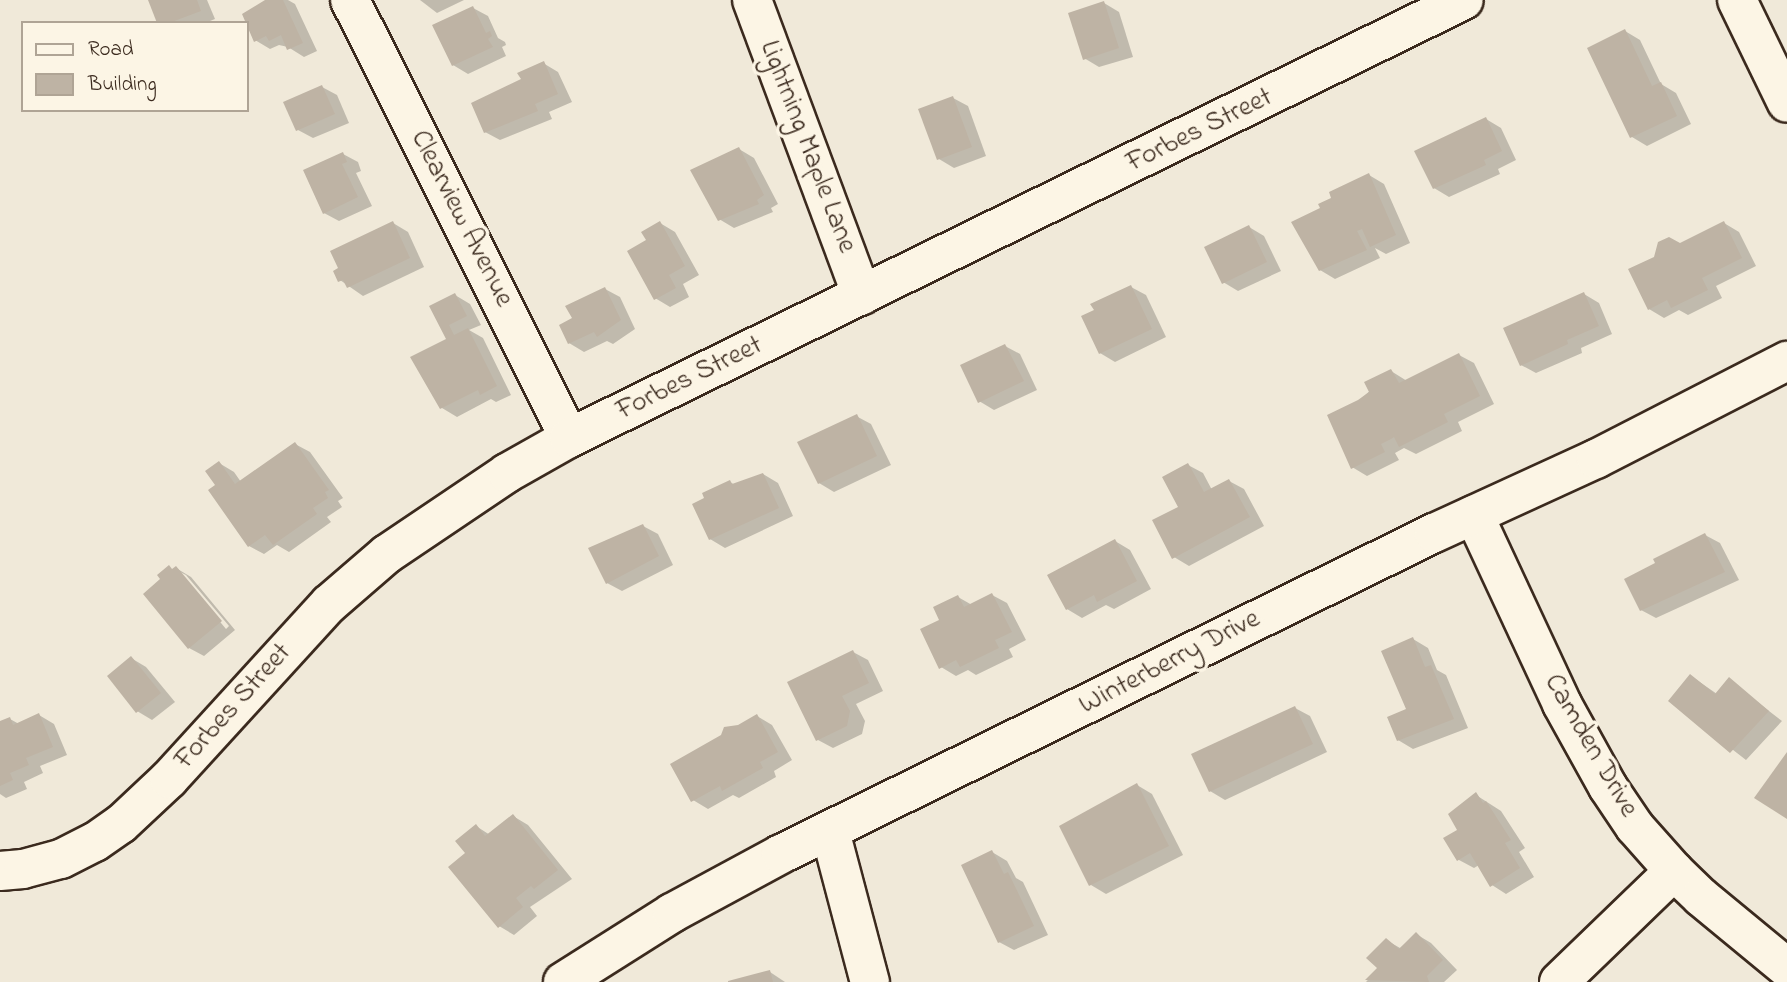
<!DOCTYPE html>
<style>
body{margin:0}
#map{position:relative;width:1787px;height:982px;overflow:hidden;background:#f0e9d9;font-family:"Indie Flower",sans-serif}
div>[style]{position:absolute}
.shadow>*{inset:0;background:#0003}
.building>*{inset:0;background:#beb3a4}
.roads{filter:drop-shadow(2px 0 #3b2a1e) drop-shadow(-2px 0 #3b2a1e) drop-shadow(0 2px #3b2a1e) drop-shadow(0 -2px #3b2a1e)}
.minor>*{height:38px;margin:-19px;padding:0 19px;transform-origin:19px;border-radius:19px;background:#fcf5e5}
span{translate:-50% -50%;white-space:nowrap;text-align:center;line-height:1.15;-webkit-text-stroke:7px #fcf5e5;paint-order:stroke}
.street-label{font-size:28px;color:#3b2a1e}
.legend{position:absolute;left:21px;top:21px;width:228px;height:91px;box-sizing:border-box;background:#fcf5e5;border:2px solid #afa495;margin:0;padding:9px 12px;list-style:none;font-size:21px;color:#3b2a1e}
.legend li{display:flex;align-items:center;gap:14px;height:35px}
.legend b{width:35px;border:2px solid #afa495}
</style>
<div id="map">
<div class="shadow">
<div style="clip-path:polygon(150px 0,207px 0,215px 19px,205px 23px,159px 23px)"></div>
<div style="clip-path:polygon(271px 0,288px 0,295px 4px,317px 51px,304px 57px,288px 47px,279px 45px,270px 49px,255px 40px)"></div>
<div style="clip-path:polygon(420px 0,464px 0,437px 13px)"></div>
<div style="clip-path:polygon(1104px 3px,1119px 12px,1133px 57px,1099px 67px,1084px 58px)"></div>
<div style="clip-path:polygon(473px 8px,488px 16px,498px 38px,505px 42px,506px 45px,502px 47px,506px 56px,468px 74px,453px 65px)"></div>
<div style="clip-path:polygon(1625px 31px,1640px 40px,1661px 84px,1676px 93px,1691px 124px,1647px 146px,1632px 137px)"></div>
<div style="clip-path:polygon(543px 63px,558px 72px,572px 102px,549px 112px,552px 119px,500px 140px,485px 132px,523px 80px)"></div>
<div style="clip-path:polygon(322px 87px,337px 95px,349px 123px,313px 138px,298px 130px)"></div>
<div style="clip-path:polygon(953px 98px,968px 106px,986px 156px,954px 168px,939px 159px)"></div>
<div style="clip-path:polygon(1486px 119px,1501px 128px,1516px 160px,1498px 169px,1500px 174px,1449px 197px,1434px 188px)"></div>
<div style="clip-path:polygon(739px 149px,754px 158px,778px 204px,771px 208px,773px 212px,734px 228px,719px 219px)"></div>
<div style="clip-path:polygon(343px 154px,358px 162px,361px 171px,356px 173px,372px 206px,339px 221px,324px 213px)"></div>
<div style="clip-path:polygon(1369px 175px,1384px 184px,1410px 243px,1386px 254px,1375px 248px,1380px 258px,1335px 279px,1320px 270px,1322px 208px)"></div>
<div style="clip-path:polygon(393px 223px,408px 232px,424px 267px,363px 296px,340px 280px)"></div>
<div style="clip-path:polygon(660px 223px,675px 232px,699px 275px,683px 284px,689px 297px,670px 307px,655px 298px,649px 241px)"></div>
<div style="clip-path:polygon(1724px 223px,1739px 232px,1756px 266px,1716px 286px,1722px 298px,1688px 315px,1679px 310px,1664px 318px,1649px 309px,1680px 245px)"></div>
<div style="clip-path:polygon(1249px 227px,1264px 236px,1281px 271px,1238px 291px,1223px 282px)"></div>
<div style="clip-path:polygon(1131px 287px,1146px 295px,1166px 337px,1115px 362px,1100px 353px)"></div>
<div style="clip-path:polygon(605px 289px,620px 297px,635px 329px,613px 344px,607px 341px,584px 352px,569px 343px,574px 319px)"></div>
<div style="clip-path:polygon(1584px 294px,1599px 303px,1612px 334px,1581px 348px,1582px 353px,1536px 373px,1521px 365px)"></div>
<div style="clip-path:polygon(455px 295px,470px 304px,481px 325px,469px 330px,483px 338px,511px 395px,496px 402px,491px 399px,457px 417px,442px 408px,449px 340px,431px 306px)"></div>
<div style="clip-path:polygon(1005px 346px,1020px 354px,1037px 390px,994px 410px,979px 401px)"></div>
<div style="clip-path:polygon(1459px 355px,1474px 363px,1494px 404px,1458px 422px,1462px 431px,1416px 454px,1404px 448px,1395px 453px,1399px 460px,1367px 476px,1352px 467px,1359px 401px,1391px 371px,1407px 381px)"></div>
<div style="clip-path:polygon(856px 416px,871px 424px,891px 465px,834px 492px,819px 483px)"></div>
<div style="clip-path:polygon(295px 444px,310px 452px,343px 498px,338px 501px,342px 507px,327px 517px,331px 522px,289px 552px,277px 545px,264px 554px,249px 546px,217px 485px,219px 463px,234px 472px,241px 482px)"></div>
<div style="clip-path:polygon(1188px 465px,1203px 473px,1212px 490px,1229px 481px,1244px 489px,1264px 526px,1189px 566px,1174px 557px)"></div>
<div style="clip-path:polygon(763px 474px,778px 483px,793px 516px,725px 548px,710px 539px,730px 482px,735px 485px)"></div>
<div style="clip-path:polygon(643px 526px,658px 534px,673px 565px,622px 591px,607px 583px)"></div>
<div style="clip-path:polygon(1705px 535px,1720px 543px,1739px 580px,1656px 618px,1641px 610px)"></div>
<div style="clip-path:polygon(1115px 541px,1130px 550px,1151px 589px,1114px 609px,1106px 605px,1082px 618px,1067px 609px)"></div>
<div style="clip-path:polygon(evenodd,176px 568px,191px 577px,235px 630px,204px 656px,189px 648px,174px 570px,176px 568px,178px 571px,186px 575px,229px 626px,226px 629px,178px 571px)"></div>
<div style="clip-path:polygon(992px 595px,1007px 603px,1026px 640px,1009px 649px,1013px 657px,976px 675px,968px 670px,956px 676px,941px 667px,958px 597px,972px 605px)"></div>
<div style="clip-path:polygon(1413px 639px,1428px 648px,1437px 670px,1446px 675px,1468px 728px,1413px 749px,1398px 740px,1408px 710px)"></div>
<div style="clip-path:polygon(853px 652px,868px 660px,883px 691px,856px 704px,865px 721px,862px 734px,833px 748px,818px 740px)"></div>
<div style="clip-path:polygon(131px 658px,146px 667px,175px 702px,152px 720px,137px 711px)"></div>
<div style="clip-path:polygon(1691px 676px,1717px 694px,1729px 680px,1782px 721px,1746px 760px,1670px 701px)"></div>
<div style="clip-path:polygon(1295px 708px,1310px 716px,1327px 752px,1225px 800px,1210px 791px)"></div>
<div style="clip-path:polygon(39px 715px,54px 724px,67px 755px,40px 766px,43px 773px,24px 782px,27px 789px,6px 798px,0 794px,0 723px,10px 719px,19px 724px)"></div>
<div style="clip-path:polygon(757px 716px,772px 725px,792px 760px,774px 771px,776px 777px,739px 798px,733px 795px,708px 809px,693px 800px,738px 726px)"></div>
<div style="clip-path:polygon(1137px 785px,1152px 794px,1183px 855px,1106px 894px,1091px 885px)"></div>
<div style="clip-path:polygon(1476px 795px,1501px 811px,1525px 848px,1519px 852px,1534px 877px,1506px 894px,1492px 885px,1479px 865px,1474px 868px,1459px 860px,1460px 830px)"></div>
<div style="clip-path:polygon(513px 816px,528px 825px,572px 879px,530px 907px,537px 916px,514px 935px,499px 926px,467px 853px,476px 826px,490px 835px)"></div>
<div style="clip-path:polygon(992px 852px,1007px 861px,1016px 878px,1023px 882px,1048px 935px,1014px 950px,999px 942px)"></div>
<div style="clip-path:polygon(1416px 934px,1431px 943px,1457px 970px,1444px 982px,1366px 982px,1379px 968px,1386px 940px,1400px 948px)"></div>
<div style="clip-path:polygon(770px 972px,785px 982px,731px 982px)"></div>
</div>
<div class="building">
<div style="clip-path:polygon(148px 0,197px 0,201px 11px,169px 23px,157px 23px)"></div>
<div style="clip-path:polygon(265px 0,283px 0,303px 43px,287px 50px,281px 35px,269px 41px,266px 36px,254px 42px,242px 14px)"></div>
<div style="clip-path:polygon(1104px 1px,1119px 48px,1083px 60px,1068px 13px)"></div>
<div style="clip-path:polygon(473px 6px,486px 33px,490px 31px,492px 36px,488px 39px,493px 47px,452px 66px,432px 25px)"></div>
<div style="clip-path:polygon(1625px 29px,1652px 86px,1661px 82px,1677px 116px,1630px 138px,1587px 48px)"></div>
<div style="clip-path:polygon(544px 61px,558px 94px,535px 104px,538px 111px,484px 133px,471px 103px,521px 79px,517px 73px)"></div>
<div style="clip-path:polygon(322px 85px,335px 114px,296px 131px,283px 102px)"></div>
<div style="clip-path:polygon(953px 96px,972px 147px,937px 160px,918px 109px)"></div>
<div style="clip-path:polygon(1486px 117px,1502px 151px,1484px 160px,1486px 165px,1433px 189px,1414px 151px)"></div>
<div style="clip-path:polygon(739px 147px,764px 195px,757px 200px,759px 204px,718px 221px,690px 170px)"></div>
<div style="clip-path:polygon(343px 152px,347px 162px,342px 164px,358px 197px,323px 214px,303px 170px)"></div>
<div style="clip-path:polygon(1369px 173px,1396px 235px,1370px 247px,1362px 229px,1357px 231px,1367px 250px,1319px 271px,1291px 222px,1320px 208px,1318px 204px,1331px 198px,1329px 192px)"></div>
<div style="clip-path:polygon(393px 221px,410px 258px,347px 288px,343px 280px,338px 282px,333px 271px,338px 268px,330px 251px)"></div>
<div style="clip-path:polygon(660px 221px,685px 266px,669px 275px,676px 288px,654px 300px,627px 251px,646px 240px,641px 232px)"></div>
<div style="clip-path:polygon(1724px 221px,1742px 258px,1702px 278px,1708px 290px,1671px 308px,1667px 300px,1648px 310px,1628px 269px,1654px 257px,1658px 242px,1669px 237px,1680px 243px)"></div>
<div style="clip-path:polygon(1249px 225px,1267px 262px,1222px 284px,1204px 247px)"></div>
<div style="clip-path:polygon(1131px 285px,1152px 329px,1099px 354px,1081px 316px,1094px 310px,1090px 304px)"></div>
<div style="clip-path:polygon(605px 287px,621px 320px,597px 337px,594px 332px,568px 344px,559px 325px,572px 318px,565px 306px)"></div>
<div style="clip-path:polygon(1584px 292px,1599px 326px,1567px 340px,1568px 344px,1520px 366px,1503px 328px)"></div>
<div style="clip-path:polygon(455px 293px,467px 316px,449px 325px,454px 335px,468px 328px,497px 386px,480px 395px,478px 390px,440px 409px,410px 357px,446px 339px,429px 306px)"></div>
<div style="clip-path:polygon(1005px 344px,1024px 381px,978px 403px,960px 365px)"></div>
<div style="clip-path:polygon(1459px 353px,1480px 396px,1444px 414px,1448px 422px,1399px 447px,1394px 437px,1391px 439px,1381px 444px,1385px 452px,1351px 469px,1327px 415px,1358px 400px,1369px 392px,1364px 382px,1391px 369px,1399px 383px)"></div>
<div style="clip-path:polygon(857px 414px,877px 456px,818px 484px,797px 442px)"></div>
<div style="clip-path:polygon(295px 442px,329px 490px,325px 492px,328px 498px,313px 508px,317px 514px,273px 545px,265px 535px,248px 547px,208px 490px,215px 485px,205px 471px,219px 461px,235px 484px)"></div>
<div style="clip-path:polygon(1188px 463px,1204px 492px,1229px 479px,1250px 517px,1172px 559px,1152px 520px,1178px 507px,1162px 477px)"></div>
<div style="clip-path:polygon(763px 473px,779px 508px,709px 540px,692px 504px,704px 498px,702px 493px,730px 480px,732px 484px)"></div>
<div style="clip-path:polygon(643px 524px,659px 556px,606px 584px,588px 548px)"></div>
<div style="clip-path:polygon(1705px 533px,1725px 572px,1640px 611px,1624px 579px,1655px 563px,1653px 559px)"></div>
<div style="clip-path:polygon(1115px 539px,1137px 581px,1097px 602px,1094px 595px,1066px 610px,1047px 575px)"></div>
<div style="clip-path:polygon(169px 565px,172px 569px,176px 566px,222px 621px,188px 649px,143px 594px,160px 579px,157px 575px)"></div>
<div style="clip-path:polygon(992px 593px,1012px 632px,995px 640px,999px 648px,960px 667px,956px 660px,939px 669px,920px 629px,939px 620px,933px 607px,958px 595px,964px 607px)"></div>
<div style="clip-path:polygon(1413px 637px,1425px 667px,1431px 665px,1454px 719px,1397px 741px,1387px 717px,1406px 709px,1381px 651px)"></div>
<div style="clip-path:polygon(853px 650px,869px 683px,842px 696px,850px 711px,847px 726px,816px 741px,787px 682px)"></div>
<div style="clip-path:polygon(131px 656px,161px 693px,136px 713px,107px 676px)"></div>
<div style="clip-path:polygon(1690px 674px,1715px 694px,1729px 677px,1769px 711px,1730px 753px,1668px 701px)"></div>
<div style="clip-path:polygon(1295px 706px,1313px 744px,1209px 792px,1191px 754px)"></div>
<div style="clip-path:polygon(39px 713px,53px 747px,26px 758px,29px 765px,10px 773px,13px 780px,0 786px,0 721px,10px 717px,13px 725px)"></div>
<div style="clip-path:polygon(757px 714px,778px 752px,760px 762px,763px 768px,722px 791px,720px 786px,691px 802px,670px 764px,721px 735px,724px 727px,738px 725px)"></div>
<div style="clip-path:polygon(1787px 752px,1787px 819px,1754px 798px)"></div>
<div style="clip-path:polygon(1137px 783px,1169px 846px,1089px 886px,1059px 826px)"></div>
<div style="clip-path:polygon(1476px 792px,1483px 803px,1486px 801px,1511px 840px,1505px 843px,1520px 868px,1490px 887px,1470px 853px,1457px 861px,1443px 838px,1457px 830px,1448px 814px)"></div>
<div style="clip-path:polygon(513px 814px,558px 870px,534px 889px,531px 886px,516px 898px,523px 907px,498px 928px,448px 867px,465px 853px,455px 841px,476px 824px,485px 836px)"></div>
<div style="clip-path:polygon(992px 850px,1004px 874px,1008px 872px,1034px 926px,998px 943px,961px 865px)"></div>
<div style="clip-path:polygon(1416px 932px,1443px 960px,1427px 976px,1429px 982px,1365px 980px,1377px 968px,1366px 958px,1386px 938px,1399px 949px)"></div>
<div style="clip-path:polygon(770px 970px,773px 982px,728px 982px,728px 981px)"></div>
</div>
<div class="roads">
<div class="minor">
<div style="left:350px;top:0;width:490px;rotate:63.4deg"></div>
<div style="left:752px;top:0;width:315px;rotate:69.6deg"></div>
<div style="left:1737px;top:0;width:114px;rotate:64.1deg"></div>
<div style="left:1474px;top:515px;width:208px;rotate:65deg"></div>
<div style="left:1562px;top:704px;width:95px;rotate:61deg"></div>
<div style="left:1608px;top:787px;width:48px;rotate:56deg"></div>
<div style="left:1635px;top:827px;width:59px;rotate:48.4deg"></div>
<div style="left:1674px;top:871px;width:37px;rotate:44deg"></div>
<div style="left:1701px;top:897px;width:112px;rotate:39.5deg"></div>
<div style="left:830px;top:831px;width:156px;rotate:75.2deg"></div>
<div style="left:0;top:871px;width:23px;rotate:-5deg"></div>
<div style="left:23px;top:869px;width:39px;rotate:-15deg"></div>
<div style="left:61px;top:859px;width:38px;rotate:-27deg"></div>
<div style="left:95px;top:842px;width:32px;rotate:-35deg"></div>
<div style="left:121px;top:824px;width:66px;rotate:-43.2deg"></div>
<div style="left:169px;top:779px;width:237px;rotate:-47.6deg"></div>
<div style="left:329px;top:604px;width:77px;rotate:-40.8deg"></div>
<div style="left:387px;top:554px;width:145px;rotate:-34deg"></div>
<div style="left:507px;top:473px;width:71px;rotate:-29.4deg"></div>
<div style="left:569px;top:438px;width:996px;rotate:-26.08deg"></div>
<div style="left:563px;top:982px;width:129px;rotate:-32.3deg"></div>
<div style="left:672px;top:913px;width:124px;rotate:-28.4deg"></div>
<div style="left:781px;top:854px;width:728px;rotate:-26.18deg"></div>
<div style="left:1434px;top:533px;width:178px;rotate:-24.6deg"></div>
<div style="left:1596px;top:459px;width:215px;rotate:-27.2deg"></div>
<div style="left:1559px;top:982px;width:160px;rotate:-44deg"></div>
</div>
</div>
<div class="street-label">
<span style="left:1200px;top:131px;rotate:-26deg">Forbes Street</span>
<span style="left:807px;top:147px;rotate:69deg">Lightning Maple Lane</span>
<span style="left:461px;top:219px;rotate:63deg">Clearview Avenue</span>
<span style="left:690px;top:379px;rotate:-26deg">Forbes Street</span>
<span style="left:1170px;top:663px;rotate:-27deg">Winterberry Drive</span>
<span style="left:234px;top:707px;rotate:-48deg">Forbes Street</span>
<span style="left:1590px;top:746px;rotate:60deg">Camden Drive</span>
</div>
<ul class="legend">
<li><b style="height:9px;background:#fcf5e5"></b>Road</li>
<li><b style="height:19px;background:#beb3a4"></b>Building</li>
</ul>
</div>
